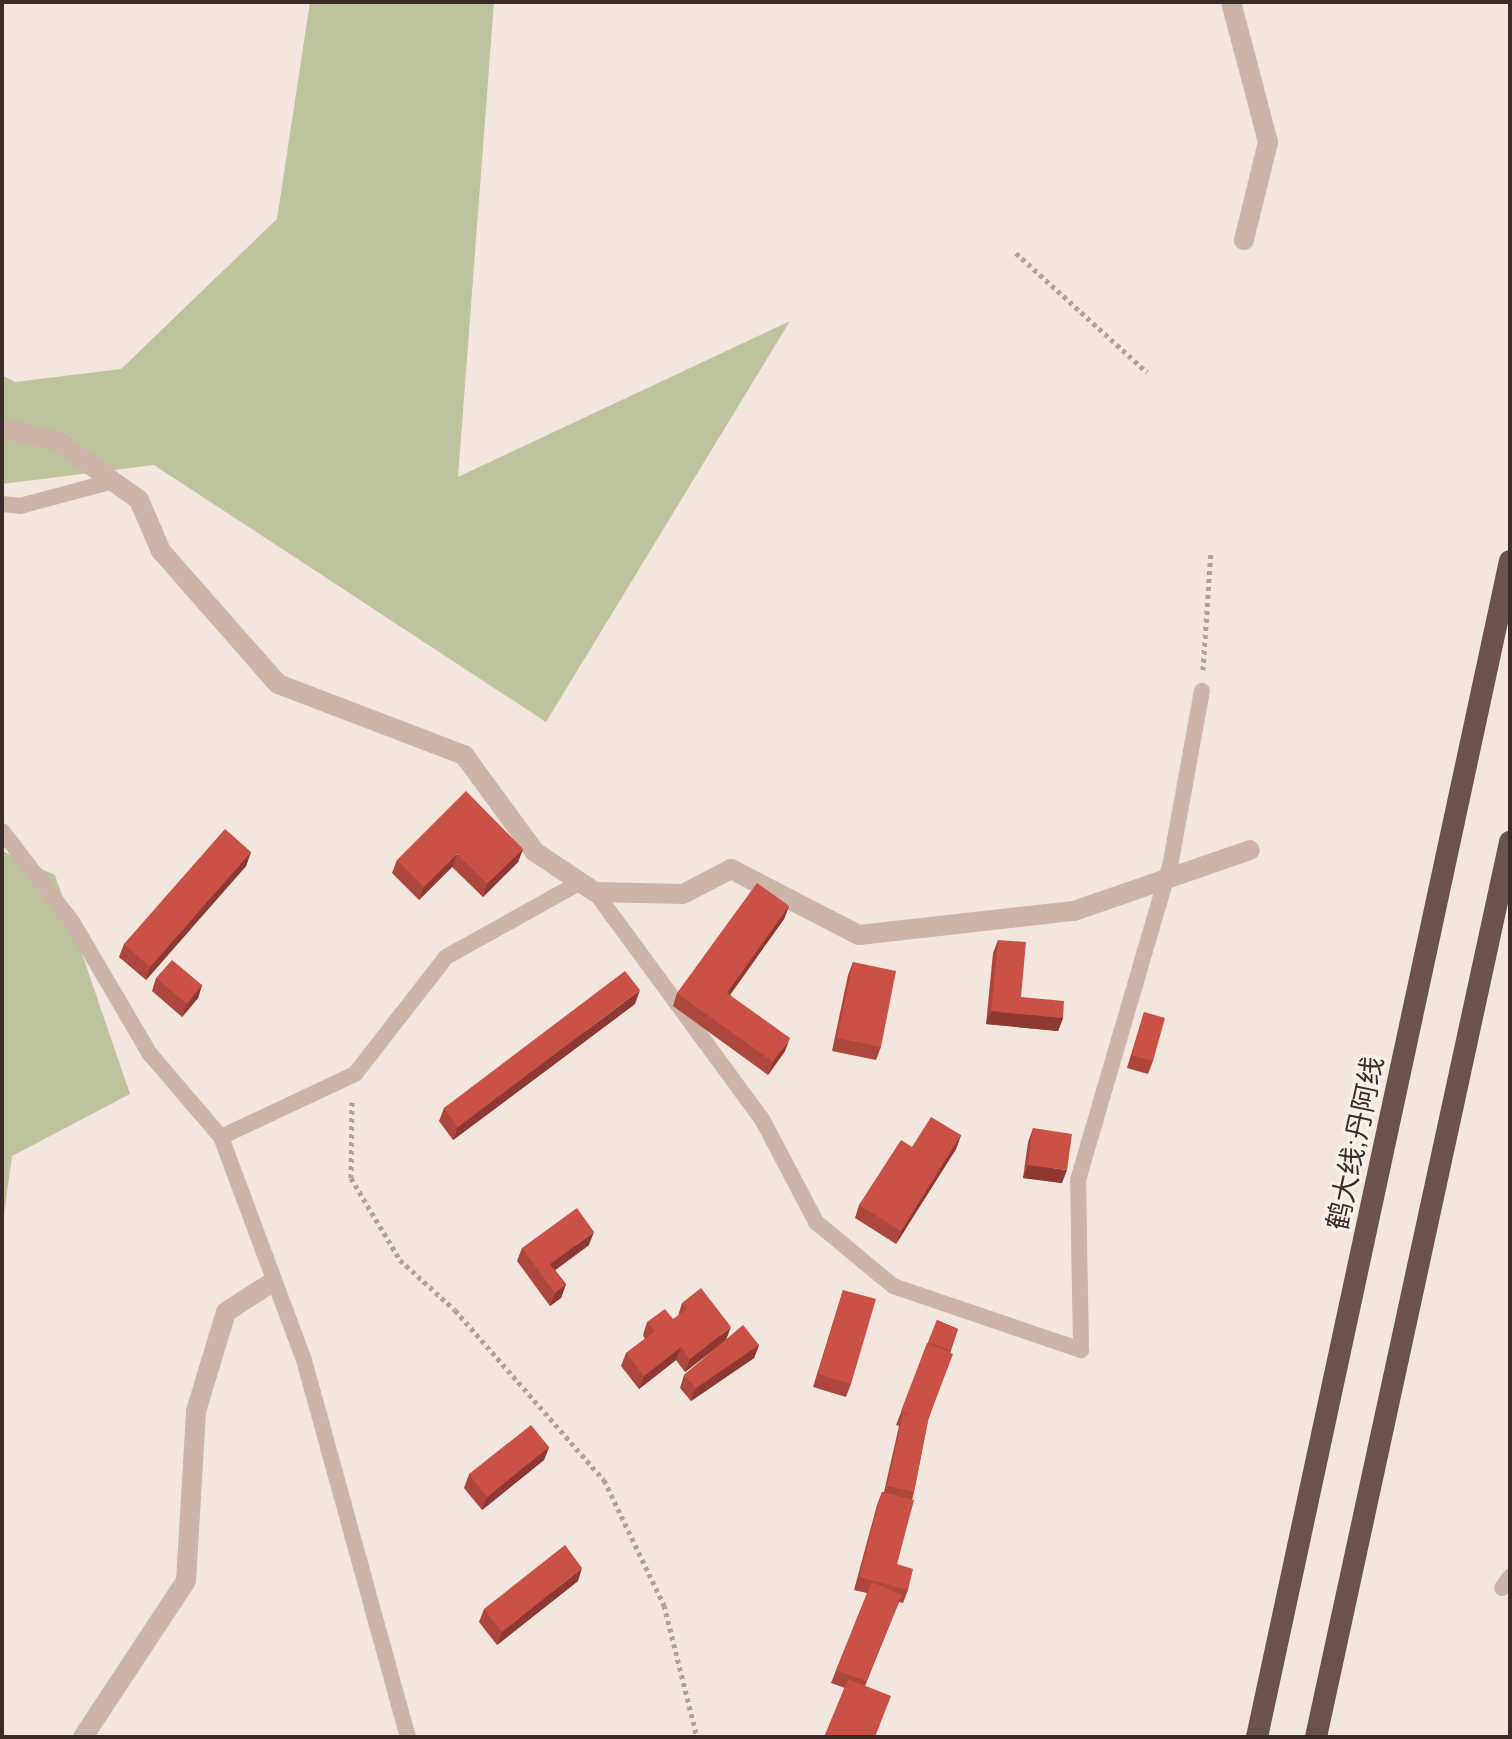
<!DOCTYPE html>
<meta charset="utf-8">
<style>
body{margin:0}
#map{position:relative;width:1512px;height:1739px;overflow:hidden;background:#f3e6de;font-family:Manrope,"Noto Sans SC",sans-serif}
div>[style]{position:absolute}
.green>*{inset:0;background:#bdc39d}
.path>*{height:5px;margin-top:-2.5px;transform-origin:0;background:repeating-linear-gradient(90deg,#b89d93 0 4px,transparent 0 8px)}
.service>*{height:16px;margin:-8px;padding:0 8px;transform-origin:8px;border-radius:8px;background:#ccb4a9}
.minor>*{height:20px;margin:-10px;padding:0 10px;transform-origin:10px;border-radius:10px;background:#ccb4a9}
.trunk>*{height:22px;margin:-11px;padding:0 11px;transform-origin:11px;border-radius:11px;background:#6c524d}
.wall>*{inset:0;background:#ad463c}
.shaded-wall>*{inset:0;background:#8d3931}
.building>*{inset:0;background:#c95146}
span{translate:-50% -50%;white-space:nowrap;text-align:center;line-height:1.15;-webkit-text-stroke:6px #fbf1eb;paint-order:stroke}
.street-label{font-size:28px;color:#392c29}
.frame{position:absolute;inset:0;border:4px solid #392c29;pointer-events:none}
</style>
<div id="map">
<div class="green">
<div style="clip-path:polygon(310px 2px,494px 2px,458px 477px,790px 321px,546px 722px,154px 465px,2px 484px,2px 375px,15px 382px,121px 369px,277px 219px)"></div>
<div style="clip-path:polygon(2px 851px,55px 875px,130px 1094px,12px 1156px,2px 1229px)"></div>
</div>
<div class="path">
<div style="left:1016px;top:253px;width:177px;rotate:42.3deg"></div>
<div style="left:1203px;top:670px;width:119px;rotate:-86.2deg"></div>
<div style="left:352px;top:1102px;width:76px;rotate:90.8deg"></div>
<div style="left:351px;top:1178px;width:96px;rotate:59.1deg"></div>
<div style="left:400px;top:1260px;width:74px;rotate:42.3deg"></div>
<div style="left:455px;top:1310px;width:226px;rotate:48.8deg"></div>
<div style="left:604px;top:1480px;width:139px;rotate:64.4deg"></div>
<div style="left:664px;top:1605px;width:136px;rotate:76deg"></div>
</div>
<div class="service">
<div style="left:2px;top:504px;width:18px;rotate:6deg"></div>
<div style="left:20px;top:506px;width:96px;rotate:-15deg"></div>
<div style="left:2px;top:831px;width:116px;rotate:52.3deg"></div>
<div style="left:73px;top:923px;width:152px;rotate:59.6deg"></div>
<div style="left:150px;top:1054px;width:109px;rotate:49.5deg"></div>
<div style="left:221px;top:1137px;width:238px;rotate:69.6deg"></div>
<div style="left:304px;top:1360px;width:391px;rotate:74.6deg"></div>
<div style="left:595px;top:892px;width:282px;rotate:53.7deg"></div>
<div style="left:762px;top:1119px;width:116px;rotate:62.3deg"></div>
<div style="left:816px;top:1222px;width:100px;rotate:39.7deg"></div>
<div style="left:893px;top:1286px;width:199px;rotate:18.8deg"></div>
<div style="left:1081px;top:1350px;width:170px;rotate:-91deg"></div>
<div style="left:1078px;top:1180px;width:332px;rotate:-73.7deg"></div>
<div style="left:1171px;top:861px;width:173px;rotate:-79.7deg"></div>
<div style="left:221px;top:1137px;width:148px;rotate:-25.2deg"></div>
<div style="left:355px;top:1074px;width:148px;rotate:-52.1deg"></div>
<div style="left:446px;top:957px;width:154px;rotate:-29.1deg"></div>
<div style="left:1502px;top:1588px;width:14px;rotate:-54deg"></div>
</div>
<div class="minor">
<div style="left:1231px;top:2px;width:145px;rotate:75.2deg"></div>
<div style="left:1268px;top:142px;width:101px;rotate:103.8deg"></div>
<div style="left:2px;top:428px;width:57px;rotate:13.3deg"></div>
<div style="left:57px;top:441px;width:101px;rotate:35.7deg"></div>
<div style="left:139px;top:500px;width:56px;rotate:66.7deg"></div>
<div style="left:161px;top:551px;width:177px;rotate:48.7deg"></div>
<div style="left:278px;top:684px;width:199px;rotate:20.9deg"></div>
<div style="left:464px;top:755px;width:120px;rotate:53.8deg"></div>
<div style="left:535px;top:852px;width:72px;rotate:33.7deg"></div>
<div style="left:595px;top:892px;width:88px;rotate:1.3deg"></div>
<div style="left:683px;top:894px;width:54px;rotate:-27.5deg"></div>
<div style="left:731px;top:869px;width:144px;rotate:27.3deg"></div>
<div style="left:859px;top:935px;width:216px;rotate:-6.4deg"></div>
<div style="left:1074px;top:911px;width:186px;rotate:-19.1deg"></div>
<div style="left:83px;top:1737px;width:187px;rotate:-56.6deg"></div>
<div style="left:186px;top:1581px;width:170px;rotate:-86.6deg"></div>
<div style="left:196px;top:1411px;width:103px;rotate:-73.1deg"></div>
<div style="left:226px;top:1312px;width:54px;rotate:-32.8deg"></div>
</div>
<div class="trunk">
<div style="left:1257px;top:1737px;width:1203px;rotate:-77.86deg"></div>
<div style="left:1316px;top:1737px;width:916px;rotate:-77.77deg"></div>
</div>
<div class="wall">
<div style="clip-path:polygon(523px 849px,518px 862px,483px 897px,452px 867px,419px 900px,392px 873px,397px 860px)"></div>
<div style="clip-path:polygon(251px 852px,246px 866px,146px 980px,119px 957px,124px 944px)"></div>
<div style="clip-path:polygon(789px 906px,784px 919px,730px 995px,785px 1051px,768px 1075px,673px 1006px,677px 993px)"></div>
<div style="clip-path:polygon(998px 940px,1021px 997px,1063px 1018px,1058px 1031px,986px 1024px,993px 953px)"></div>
<div style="clip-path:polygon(853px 962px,881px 1047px,876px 1060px,832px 1051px,848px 975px)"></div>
<div style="clip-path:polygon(156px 978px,202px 985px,198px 998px,182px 1017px,152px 991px)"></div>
<div style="clip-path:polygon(635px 1004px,453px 1140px,439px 1121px,444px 1108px)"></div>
<div style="clip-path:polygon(1144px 1012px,1153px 1061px,1148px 1074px,1127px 1068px)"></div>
<div style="clip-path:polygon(1033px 1128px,1062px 1183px,1023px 1178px,1028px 1142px)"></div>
<div style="clip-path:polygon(961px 1135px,956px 1149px,896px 1244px,855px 1218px,859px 1205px,912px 1147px)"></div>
<div style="clip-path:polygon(589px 1245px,555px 1270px,566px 1284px,561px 1298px,550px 1306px,517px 1261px,522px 1248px)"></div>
<div style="clip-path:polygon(843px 1290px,851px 1384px,846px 1397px,813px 1387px)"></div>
<div style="clip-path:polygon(682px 1303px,726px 1339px,759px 1345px,754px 1358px,691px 1401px,680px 1388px,684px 1375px,721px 1344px,685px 1372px,676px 1360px,639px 1389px,621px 1366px,626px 1353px,645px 1339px,643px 1335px,647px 1322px,673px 1319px,678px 1316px)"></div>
<div style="clip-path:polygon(937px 1320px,958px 1329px,928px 1421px,914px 1492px,897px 1564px,908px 1590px,903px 1603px,899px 1602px,865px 1686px,845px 1688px,831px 1683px,867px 1593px,854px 1590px,877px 1505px,882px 1492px,884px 1492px,899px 1426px,896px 1425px)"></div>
<div style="clip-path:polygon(549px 1447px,544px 1460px,482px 1510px,464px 1488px,469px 1474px)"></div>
<div style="clip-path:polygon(578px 1581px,497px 1645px,479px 1622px,484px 1609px)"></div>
</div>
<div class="shaded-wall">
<div style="clip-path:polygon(523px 849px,518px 862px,483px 897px,487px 884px)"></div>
<div style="clip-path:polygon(251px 852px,246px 866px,146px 980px,150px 967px)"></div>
<div style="clip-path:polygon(457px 854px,452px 867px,419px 900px,424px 887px)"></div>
<div style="clip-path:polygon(789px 906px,784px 919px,722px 1006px,727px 993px)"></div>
<div style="clip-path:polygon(202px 985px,198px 998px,182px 1017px,187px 1004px)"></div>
<div style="clip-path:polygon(640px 990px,635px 1004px,453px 1140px,458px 1127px)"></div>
<div style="clip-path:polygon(991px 1011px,1063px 1018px,1058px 1031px,986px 1024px)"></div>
<div style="clip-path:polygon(790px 1038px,785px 1051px,768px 1075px,773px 1062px)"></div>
<div style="clip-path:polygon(961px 1135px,956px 1149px,896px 1244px,901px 1231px)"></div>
<div style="clip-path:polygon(1028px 1165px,1067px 1170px,1062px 1183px,1023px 1178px)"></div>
<div style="clip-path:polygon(594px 1232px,589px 1245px,546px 1277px,550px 1264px)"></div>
<div style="clip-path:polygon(566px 1284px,561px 1298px,550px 1306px,555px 1293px)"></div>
<div style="clip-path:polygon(731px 1327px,726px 1340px,685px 1372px,690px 1359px)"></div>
<div style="clip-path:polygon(759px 1345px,754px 1358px,691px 1401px,696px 1388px)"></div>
<div style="clip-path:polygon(681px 1347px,676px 1360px,639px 1389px,644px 1376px)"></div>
<div style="clip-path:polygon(549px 1447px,544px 1460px,482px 1510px,487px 1497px)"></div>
<div style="clip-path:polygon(582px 1568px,578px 1581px,497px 1645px,502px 1632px)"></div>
</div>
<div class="building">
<div style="clip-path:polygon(466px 791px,523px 849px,487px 884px,457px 854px,424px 887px,397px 860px)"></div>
<div style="clip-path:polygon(225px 829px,251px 852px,150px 967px,124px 944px)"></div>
<div style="clip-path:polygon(757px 883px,789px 906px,727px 993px,790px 1038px,773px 1062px,677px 993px)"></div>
<div style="clip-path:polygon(998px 940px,1026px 942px,1021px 997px,1064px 1001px,1063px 1018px,991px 1011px)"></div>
<div style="clip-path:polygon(172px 960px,202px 985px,187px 1004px,156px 978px)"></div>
<div style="clip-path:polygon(853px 962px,896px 971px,881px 1047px,837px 1038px)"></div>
<div style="clip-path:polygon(625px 971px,640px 990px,458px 1127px,444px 1108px)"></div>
<div style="clip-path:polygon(1144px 1012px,1165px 1018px,1153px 1061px,1132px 1055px)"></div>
<div style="clip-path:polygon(931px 1117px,961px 1135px,901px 1231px,859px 1205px,901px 1140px,912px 1147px)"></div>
<div style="clip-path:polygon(1033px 1128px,1072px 1134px,1067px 1170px,1028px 1165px)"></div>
<div style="clip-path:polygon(577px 1208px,594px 1232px,550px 1264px,566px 1284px,555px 1293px,522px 1248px)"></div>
<div style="clip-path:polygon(701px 1288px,731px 1327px,690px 1359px,681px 1347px,644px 1376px,626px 1353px,655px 1331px,647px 1322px,665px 1309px,673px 1319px,687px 1309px,682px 1303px)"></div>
<div style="clip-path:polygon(843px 1290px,876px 1299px,851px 1384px,818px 1374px)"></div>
<div style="clip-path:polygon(937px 1320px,958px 1329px,950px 1350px,928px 1342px)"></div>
<div style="clip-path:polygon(743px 1325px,759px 1345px,696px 1388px,684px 1375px)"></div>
<div style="clip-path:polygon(927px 1343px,953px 1354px,928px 1420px,914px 1492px,887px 1486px,903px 1414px,909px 1415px,901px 1411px)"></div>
<div style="clip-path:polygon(531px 1425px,549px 1447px,487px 1497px,469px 1474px)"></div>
<div style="clip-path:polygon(882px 1492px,914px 1500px,897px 1564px,913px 1569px,908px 1590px,859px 1577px)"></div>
<div style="clip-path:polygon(565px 1545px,582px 1568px,502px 1632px,484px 1609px)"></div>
<div style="clip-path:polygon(872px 1582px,902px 1595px,866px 1681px,836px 1670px)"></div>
<div style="clip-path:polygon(848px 1679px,891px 1696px,875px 1737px,824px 1737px)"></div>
</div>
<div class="street-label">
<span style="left:1354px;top:1143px;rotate:-78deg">鹤大线;丹阿线</span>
</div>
<div class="frame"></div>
</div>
